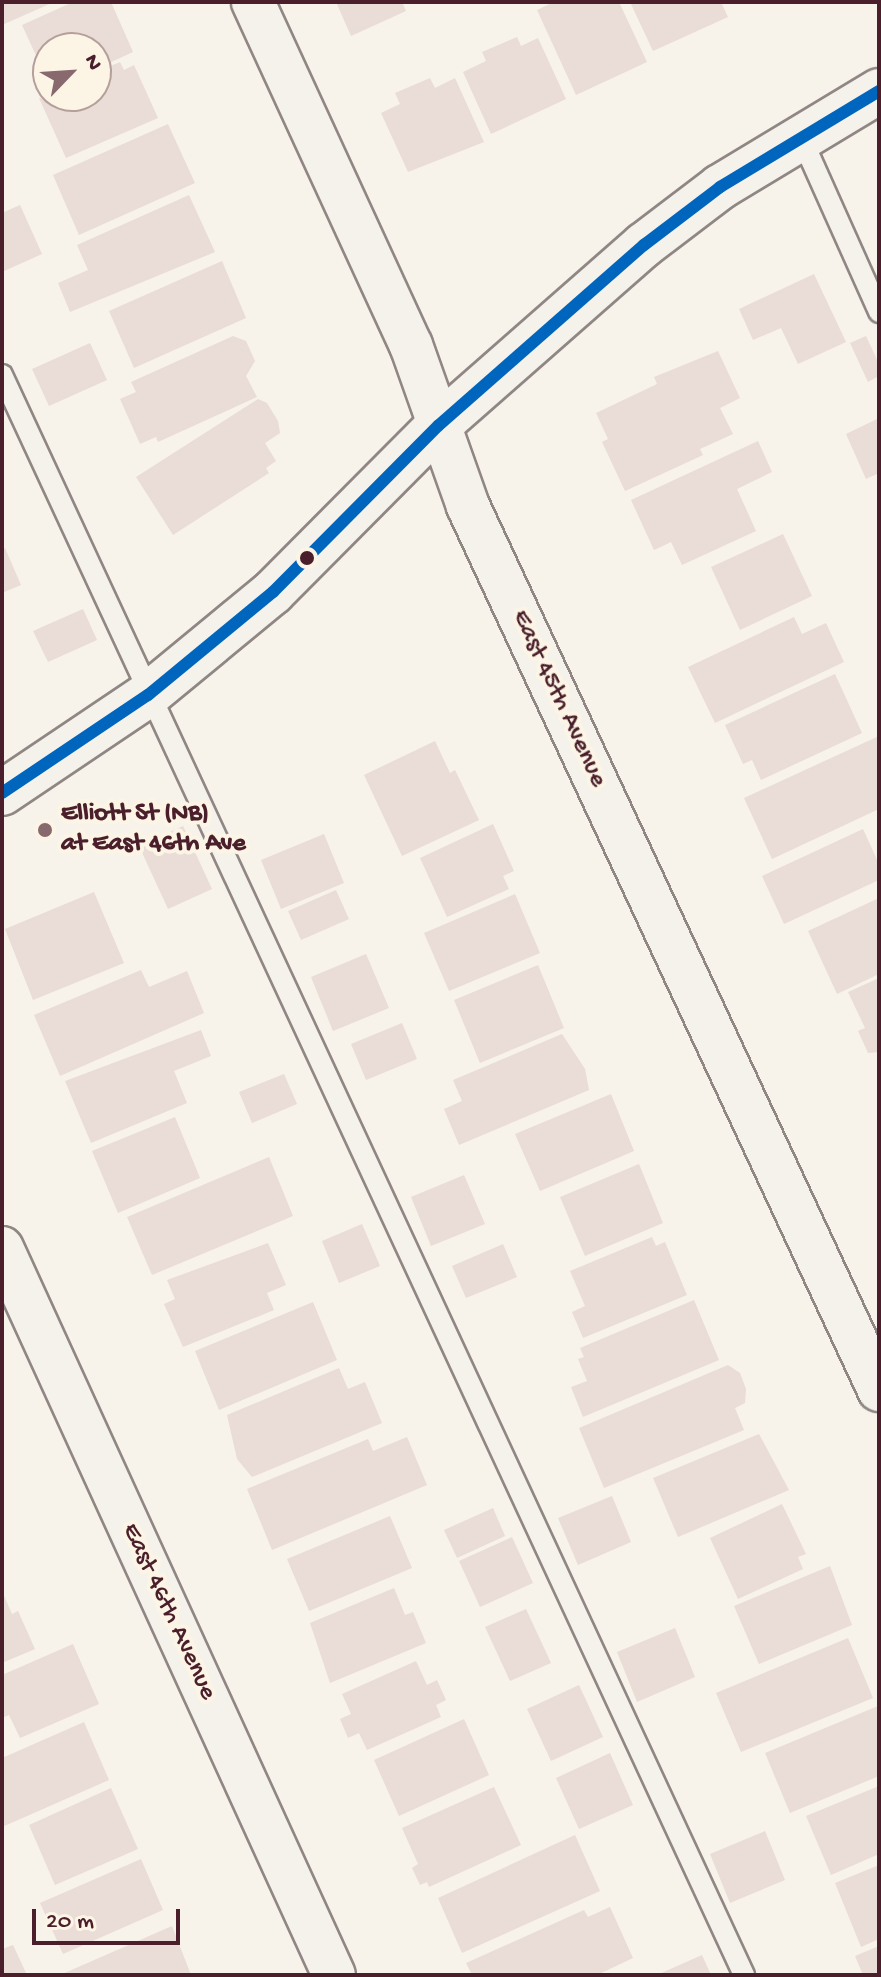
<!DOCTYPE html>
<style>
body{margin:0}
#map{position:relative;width:881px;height:1977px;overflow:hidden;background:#f7f3ea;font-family:"Gochi Hand",sans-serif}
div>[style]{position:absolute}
.building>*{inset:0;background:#eadcd6}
.roads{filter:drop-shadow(2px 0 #908684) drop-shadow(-2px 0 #908684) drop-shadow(0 2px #908684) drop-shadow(0 -2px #908684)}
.lane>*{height:20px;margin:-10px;padding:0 10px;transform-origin:10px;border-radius:10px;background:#f5f2ec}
.street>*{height:42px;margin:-21px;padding:0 21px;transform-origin:21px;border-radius:21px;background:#f5f2ec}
.secondary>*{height:44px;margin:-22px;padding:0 22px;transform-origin:22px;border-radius:22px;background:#f5f2ec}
.bus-1>*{height:12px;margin:-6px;padding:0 6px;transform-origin:6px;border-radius:6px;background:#0065bd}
.dots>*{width:22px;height:22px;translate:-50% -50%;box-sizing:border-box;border:4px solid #fcf5e5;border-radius:50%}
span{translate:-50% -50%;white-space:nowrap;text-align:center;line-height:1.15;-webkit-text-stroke:8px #fcf5e5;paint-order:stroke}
.street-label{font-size:26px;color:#4a1f2b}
.poi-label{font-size:26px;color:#4a1f2b;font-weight:700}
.left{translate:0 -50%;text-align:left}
.frame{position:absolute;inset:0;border:4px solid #4a1f2b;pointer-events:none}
.north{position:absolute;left:32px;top:32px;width:80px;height:80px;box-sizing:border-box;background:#fcf5e5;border:2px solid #b59f9b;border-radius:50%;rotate:65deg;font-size:22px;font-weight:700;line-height:32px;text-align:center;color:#4a1f2b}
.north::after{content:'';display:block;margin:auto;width:28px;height:36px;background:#87696e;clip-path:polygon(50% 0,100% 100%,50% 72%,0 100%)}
.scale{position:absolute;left:32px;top:1909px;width:148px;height:36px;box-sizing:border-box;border:4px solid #4a1f2b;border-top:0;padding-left:10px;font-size:24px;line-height:28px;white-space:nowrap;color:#4a1f2b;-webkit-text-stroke:6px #fcf5e5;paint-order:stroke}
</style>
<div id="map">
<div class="building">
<div style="clip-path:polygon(2px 2px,54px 2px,2px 25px)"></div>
<div style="clip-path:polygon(73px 2px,111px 2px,133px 52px,96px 69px,96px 48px,48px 48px,48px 58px,39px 62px,22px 25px)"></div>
<div style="clip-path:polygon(336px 2px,402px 2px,406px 11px,351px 36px)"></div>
<div style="clip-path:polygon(554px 2px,619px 2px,647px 62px,576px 95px,537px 10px)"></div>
<div style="clip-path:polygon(630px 2px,721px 2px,728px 17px,653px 51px)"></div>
<div style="clip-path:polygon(517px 37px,521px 46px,538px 38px,566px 99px,491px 134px,463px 72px,486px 61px,482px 52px)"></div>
<div style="clip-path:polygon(120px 62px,124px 70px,134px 65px,158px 118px,66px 158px,39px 98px,96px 96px,96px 72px)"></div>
<div style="clip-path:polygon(430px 78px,435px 88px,455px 78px,484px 142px,408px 172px,381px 113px,400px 104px,395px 93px)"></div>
<div style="clip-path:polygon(168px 124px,195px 183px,79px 235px,53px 175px)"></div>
<div style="clip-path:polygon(189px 195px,215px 252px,70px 312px,58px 283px,88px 270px,77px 245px)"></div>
<div style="clip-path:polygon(20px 205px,42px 254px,2px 272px,2px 213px)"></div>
<div style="clip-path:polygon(222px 261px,246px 318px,134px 368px,109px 311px)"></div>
<div style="clip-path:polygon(814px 274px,846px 342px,798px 364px,781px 328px,753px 340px,739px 309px)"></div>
<div style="clip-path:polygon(233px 336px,246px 341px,255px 361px,246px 376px,257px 397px,158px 442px,156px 437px,140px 444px,120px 399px,136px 392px,131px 382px)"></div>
<div style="clip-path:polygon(866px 336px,879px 364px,879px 376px,868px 382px,850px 343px)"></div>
<div style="clip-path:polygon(90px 343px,107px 380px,49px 406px,32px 369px)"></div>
<div style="clip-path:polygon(718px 351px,740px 398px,720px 408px,733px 434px,700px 449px,703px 455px,625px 491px,602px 442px,608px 439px,596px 413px,657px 384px,654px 377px)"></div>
<div style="clip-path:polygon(258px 399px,267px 403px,278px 421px,280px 433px,265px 443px,276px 461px,266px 468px,269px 473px,173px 535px,136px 477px)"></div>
<div style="clip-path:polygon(879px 418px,879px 473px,866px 479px,846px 434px)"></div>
<div style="clip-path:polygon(758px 441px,772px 472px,737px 489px,756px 531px,682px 565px,671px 542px,654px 550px,631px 500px)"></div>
<div style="clip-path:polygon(783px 534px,812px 596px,740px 630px,711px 567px)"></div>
<div style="clip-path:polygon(5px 548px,21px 585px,2px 593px,2px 550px)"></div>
<div style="clip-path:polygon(83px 609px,97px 640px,48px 662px,33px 631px)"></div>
<div style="clip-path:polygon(794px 617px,802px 634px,826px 623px,844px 662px,715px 723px,688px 667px)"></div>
<div style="clip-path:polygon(835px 674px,862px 733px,761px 780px,752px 760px,743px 764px,725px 725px)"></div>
<div style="clip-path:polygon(879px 736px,879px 809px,772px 859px,744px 798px)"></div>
<div style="clip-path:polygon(435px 741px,450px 773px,455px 770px,479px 820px,402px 856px,364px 775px)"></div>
<div style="clip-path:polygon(493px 824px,514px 871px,503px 876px,509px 889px,447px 917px,420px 858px)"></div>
<div style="clip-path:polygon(183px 826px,212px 889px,168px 909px,139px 846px)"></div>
<div style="clip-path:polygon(863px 829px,879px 864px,879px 880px,784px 924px,762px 876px)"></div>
<div style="clip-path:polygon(324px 834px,344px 883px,281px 909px,261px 860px)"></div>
<div style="clip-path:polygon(336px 890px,349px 919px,301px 940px,288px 911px)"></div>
<div style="clip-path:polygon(94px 892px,124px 963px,33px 1000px,5px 929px)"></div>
<div style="clip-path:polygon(515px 894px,540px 953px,449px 991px,424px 933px)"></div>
<div style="clip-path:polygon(879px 898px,879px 974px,837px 994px,808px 931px)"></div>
<div style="clip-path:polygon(366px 954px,389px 1008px,333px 1031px,311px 977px)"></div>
<div style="clip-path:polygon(538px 965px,564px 1028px,480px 1063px,454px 1000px)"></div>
<div style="clip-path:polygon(141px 970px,149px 987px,187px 971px,204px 1013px,60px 1076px,34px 1015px)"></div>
<div style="clip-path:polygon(879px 978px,879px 1052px,868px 1053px,858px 1031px,865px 1028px,848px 992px)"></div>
<div style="clip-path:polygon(402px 1023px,417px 1059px,366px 1080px,351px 1044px)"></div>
<div style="clip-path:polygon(201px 1030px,211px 1056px,174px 1071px,187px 1103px,91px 1143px,65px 1081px)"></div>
<div style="clip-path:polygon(562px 1034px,585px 1069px,589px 1090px,459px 1145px,444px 1109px,462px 1101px,453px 1080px)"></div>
<div style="clip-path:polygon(284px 1074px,297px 1104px,252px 1123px,239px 1092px)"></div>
<div style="clip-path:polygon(611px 1094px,634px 1151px,540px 1191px,515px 1134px)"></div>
<div style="clip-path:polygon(175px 1117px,200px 1178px,118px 1213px,92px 1151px)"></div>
<div style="clip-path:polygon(269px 1157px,293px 1216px,152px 1275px,127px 1217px)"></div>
<div style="clip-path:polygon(639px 1164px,663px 1223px,585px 1256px,560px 1197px)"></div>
<div style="clip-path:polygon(464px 1175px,485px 1224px,431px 1246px,411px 1197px)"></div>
<div style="clip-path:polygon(362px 1224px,380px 1266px,339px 1283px,322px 1241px)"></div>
<div style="clip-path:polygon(652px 1237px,656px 1246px,665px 1242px,687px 1295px,583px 1338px,572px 1312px,585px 1306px,570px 1271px)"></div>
<div style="clip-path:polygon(268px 1243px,286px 1285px,267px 1293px,274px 1310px,183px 1347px,164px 1304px,175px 1299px,167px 1280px)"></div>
<div style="clip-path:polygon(503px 1244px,517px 1277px,466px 1298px,452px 1266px)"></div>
<div style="clip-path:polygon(694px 1300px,719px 1360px,583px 1417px,571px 1387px,587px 1381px,578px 1359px,584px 1357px,580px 1348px)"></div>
<div style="clip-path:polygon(313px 1302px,337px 1360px,219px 1410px,195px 1351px)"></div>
<div style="clip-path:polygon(728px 1365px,740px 1373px,746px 1389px,745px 1403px,735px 1408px,744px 1430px,604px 1488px,579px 1428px)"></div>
<div style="clip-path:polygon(339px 1368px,348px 1389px,365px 1382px,382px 1423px,252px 1477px,237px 1459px,227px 1415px)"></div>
<div style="clip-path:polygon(759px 1434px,789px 1490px,678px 1537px,653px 1478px)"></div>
<div style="clip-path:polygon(407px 1437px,427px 1485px,272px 1550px,247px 1489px,368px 1439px,373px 1451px)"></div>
<div style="clip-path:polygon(612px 1496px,631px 1542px,578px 1565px,558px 1518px)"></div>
<div style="clip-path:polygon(782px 1504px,806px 1554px,798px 1557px,803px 1569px,738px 1599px,710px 1538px)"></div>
<div style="clip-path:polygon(493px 1508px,505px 1536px,457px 1558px,444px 1530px)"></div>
<div style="clip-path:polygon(390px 1516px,412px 1568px,309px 1611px,287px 1559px)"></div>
<div style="clip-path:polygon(512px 1537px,533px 1583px,480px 1607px,459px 1561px)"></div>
<div style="clip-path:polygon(830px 1566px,852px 1625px,759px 1664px,734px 1606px)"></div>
<div style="clip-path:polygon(394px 1588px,405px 1615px,413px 1612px,426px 1643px,330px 1683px,310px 1623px)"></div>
<div style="clip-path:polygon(2px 1591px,12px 1614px,18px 1611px,35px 1649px,2px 1663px)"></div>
<div style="clip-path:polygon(526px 1609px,551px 1663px,510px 1681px,485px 1627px)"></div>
<div style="clip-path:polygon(675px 1628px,695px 1677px,637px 1702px,617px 1652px)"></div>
<div style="clip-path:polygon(848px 1638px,873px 1698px,741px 1752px,716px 1693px)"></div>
<div style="clip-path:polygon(73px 1644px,99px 1704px,20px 1738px,9px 1715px,2px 1718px,2px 1675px)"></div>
<div style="clip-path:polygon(416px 1661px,427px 1685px,437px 1680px,446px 1700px,436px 1705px,441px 1717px,367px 1750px,359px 1733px,348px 1738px,340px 1719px,351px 1714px,342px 1694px)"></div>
<div style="clip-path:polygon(579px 1685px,603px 1737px,551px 1761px,527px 1709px)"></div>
<div style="clip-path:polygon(878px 1706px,879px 1776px,790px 1813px,765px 1753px)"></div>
<div style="clip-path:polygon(464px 1719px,489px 1775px,399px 1816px,374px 1760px)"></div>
<div style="clip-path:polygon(84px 1722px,109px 1780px,2px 1827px,2px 1758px)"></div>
<div style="clip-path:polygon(610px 1753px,633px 1805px,579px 1829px,556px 1778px)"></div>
<div style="clip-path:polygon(879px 1786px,879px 1854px,831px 1875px,806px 1816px)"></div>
<div style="clip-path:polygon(494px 1787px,521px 1845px,429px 1887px,427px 1882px,420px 1885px,412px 1868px,418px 1864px,402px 1828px)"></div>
<div style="clip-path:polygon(111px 1788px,138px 1849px,55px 1885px,29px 1825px)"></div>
<div style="clip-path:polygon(765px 1831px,785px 1880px,730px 1903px,710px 1854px)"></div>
<div style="clip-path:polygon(575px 1835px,600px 1891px,462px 1953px,438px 1898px)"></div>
<div style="clip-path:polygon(141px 1859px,163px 1910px,63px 1954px,40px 1903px)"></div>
<div style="clip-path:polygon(879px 1865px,879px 1939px,861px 1947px,835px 1883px)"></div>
<div style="clip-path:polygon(610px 1907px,633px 1958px,597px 1975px,472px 1975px,466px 1963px,584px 1910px,588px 1917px)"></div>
<div style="clip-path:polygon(172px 1926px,191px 1975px,60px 1975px)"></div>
<div style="clip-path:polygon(13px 1945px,27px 1975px,2px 1975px,2px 1949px)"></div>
<div style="clip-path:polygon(879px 1946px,879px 1975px,863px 1975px,855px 1956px)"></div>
<div style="clip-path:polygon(702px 1955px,711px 1975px,657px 1975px)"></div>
</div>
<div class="roads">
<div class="lane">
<div style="left:800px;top:135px;width:194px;rotate:65.9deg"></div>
<div style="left:2px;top:375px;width:1764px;rotate:65.12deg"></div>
</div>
<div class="street">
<div style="left:253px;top:2px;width:378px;rotate:65.3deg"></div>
<div style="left:411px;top:345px;width:171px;rotate:70.5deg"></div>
<div style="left:468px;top:506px;width:975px;rotate:65.06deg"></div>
<div style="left:2px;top:1248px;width:799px;rotate:65.46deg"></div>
</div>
<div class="secondary">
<div style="left:2px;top:793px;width:176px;rotate:-33.9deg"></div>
<div style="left:148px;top:695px;width:162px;rotate:-39.5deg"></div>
<div style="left:273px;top:592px;width:235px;rotate:-45.2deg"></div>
<div style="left:439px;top:425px;width:273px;rotate:-41.3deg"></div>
<div style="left:644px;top:245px;width:96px;rotate:-37.3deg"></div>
<div style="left:720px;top:187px;width:186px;rotate:-31.1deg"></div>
</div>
</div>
<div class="bus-1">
<div style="left:2px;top:793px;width:176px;rotate:-33.9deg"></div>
<div style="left:148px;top:695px;width:162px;rotate:-39.5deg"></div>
<div style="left:273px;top:592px;width:235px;rotate:-45.2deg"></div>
<div style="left:439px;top:425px;width:273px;rotate:-41.3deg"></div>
<div style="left:644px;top:245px;width:96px;rotate:-37.3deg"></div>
<div style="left:720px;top:187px;width:186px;rotate:-31.1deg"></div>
</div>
<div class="dots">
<div style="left:307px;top:558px;background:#4a1f2b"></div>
<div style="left:45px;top:830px;background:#87696e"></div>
</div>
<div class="street-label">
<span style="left:558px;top:699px;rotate:65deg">East 45th Avenue</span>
<span style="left:168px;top:1612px;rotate:65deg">East 46th Avenue</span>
</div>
<div class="poi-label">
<span class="left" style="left:61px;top:830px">Elliott St (NB)<br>at East 46th Ave</span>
</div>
<div class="frame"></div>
<div class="north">N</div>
<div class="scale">20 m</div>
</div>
